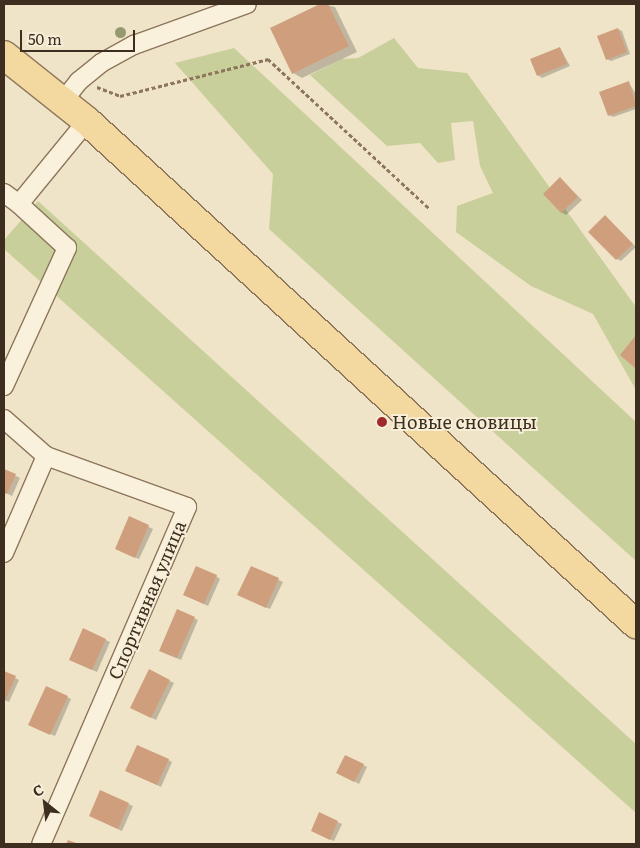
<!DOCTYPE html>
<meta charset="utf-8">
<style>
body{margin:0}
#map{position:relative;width:640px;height:848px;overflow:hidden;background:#f0e4c8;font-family:Literata,serif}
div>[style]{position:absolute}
.green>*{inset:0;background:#c9cf9b}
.shadow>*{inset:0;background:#0003}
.building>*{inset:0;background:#cf9f7d}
.path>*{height:2.5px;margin-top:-1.25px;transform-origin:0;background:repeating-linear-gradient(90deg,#8d765c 0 4px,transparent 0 6.5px)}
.roads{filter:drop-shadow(1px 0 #8d765c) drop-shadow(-1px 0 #8d765c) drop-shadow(0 1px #8d765c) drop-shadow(0 -1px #8d765c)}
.minor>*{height:18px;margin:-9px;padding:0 9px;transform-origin:9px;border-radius:9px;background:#faf1dc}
.primary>*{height:28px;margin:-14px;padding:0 14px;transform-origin:14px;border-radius:14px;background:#f3d9a0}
.trees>*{width:11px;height:11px;margin:-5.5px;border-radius:50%;background:#96986f}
.dots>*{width:14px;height:14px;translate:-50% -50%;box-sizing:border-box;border:2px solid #f7eed8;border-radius:50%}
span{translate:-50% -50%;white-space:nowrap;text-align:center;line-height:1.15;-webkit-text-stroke:4px #f7eed8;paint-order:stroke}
.poi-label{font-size:18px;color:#3d2e20}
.left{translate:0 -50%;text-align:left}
.street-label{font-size:18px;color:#3d2e20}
.frame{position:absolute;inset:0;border:5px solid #3d2e20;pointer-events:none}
.north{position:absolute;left:20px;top:778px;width:50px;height:50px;-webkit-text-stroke:4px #f7eed8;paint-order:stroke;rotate:331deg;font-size:14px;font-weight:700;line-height:20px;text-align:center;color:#3d2e20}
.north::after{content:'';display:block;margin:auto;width:18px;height:22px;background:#3d2e20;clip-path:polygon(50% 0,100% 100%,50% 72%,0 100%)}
.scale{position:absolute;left:20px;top:30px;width:115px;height:22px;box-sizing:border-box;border:2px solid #3d2e20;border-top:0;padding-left:6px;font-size:15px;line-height:18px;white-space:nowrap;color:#3d2e20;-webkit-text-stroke:4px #f7eed8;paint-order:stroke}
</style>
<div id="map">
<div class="green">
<div style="clip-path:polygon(394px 38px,418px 68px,467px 73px,636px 307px,636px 390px,593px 314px,531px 286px,456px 232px,457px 206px,493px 193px,480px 166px,473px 121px,451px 123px,455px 160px,438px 163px,420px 143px,387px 146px,310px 75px,342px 59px,358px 58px)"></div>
<div style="clip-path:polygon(234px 48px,636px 422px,636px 561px,269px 229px,273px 174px,175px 63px)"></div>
<div style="clip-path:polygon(38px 201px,636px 744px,636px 813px,4px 249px,4px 240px)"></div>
</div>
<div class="shadow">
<div style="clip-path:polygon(322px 4px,335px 7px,357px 52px,302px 78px,293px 73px,272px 29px)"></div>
<div style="clip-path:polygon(618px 29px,622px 31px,630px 54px,611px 61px,607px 59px)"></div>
<div style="clip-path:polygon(560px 48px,570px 66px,542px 78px,538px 75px)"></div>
<div style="clip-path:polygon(629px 83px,636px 94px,636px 109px,613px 117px,609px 115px)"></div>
<div style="clip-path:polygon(561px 179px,582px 200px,566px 215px,561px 212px)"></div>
<div style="clip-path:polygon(605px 217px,636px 247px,621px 261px,617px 259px)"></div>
<div style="clip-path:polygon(4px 470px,20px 478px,12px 496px,4px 492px)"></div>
<div style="clip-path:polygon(130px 518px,153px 529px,139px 559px,120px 551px)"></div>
<div style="clip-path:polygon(251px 567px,283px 582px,270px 609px,243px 597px)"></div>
<div style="clip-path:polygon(216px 576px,220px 579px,208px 606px,189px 597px)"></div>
<div style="clip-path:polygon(194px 618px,198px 620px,181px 660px,164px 653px)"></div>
<div style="clip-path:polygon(84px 630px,110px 642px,97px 672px,75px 662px)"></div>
<div style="clip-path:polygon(4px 672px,19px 680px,9px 702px,4px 700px)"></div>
<div style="clip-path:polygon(170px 681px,174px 683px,156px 720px,136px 710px)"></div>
<div style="clip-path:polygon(67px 697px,71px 699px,55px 736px,34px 727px)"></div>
<div style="clip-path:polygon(346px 756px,367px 767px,359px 784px,342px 775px)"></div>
<div style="clip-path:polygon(168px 760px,172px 762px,161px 787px,131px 773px)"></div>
<div style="clip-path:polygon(101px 792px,133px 806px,122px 831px,94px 818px)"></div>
<div style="clip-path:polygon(320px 814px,342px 824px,334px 841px,316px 833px)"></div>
</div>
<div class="building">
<div style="clip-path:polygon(320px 4px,328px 4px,349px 46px,292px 74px,270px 28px)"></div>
<div style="clip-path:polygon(618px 28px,627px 52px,606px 60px,597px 36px)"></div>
<div style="clip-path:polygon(560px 47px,567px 64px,537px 76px,530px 59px)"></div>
<div style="clip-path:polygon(629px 81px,636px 106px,608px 116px,599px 92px)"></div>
<div style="clip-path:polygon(560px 177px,578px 197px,561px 213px,543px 194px)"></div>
<div style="clip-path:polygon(605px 215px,633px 244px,616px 260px,588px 232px)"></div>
<div style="clip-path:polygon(636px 335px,636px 369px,620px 355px)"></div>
<div style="clip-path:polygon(4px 469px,16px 474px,7px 494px,4px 493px)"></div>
<div style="clip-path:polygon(129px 516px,149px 525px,135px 558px,115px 549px)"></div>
<div style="clip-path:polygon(196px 566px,217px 575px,204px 604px,183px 595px)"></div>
<div style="clip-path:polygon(251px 566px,279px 578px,266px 608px,237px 595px)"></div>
<div style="clip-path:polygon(177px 609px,195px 617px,177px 658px,159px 651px)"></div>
<div style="clip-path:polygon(83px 628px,106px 639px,92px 670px,69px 660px)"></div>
<div style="clip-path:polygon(149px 669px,170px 680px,151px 718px,130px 708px)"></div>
<div style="clip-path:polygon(4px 671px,16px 676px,4px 703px)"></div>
<div style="clip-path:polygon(46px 686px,68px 696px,50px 735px,28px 725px)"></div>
<div style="clip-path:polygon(137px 745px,169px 759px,157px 785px,125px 771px)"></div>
<div style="clip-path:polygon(345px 755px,364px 764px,354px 782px,336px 773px)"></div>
<div style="clip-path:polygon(100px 790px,129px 803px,118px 829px,89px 816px)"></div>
<div style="clip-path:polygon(319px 812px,338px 821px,330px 840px,311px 831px)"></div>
<div style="clip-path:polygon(68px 840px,79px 844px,66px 844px)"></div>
</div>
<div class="path">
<div style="left:97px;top:87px;width:25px;rotate:21deg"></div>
<div style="left:120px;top:96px;width:153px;rotate:-14deg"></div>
<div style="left:268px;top:59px;width:219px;rotate:42.8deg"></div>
</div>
<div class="roads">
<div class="minor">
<div style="left:64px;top:100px;width:24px;rotate:-52deg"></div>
<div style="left:79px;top:81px;width:28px;rotate:-39deg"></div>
<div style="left:101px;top:63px;width:38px;rotate:-29deg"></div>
<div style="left:134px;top:45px;width:120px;rotate:-19.9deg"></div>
<div style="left:4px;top:193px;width:19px;rotate:36deg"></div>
<div style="left:19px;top:204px;width:107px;rotate:-50.7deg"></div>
<div style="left:4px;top:386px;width:152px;rotate:-65.5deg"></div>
<div style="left:67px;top:248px;width:65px;rotate:-137.5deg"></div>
<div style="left:4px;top:419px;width:56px;rotate:41.4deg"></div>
<div style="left:46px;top:456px;width:150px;rotate:19.9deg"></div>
<div style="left:187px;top:507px;width:367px;rotate:113.4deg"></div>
<div style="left:4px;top:553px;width:106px;rotate:-66.6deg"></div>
</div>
<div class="primary">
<div style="left:4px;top:55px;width:106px;rotate:38.5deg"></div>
<div style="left:87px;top:121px;width:745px;rotate:42.5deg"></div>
</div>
</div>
<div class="trees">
<div style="left:120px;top:32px"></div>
</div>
<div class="dots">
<div style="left:382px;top:422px;background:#9e2a2b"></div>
</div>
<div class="poi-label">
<span class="left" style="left:392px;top:422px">Новые сновицы</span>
</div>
<div class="street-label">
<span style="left:147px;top:600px;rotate:-67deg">Спортивная улица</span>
</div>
<div class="frame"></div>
<div class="north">С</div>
<div class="scale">50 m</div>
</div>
